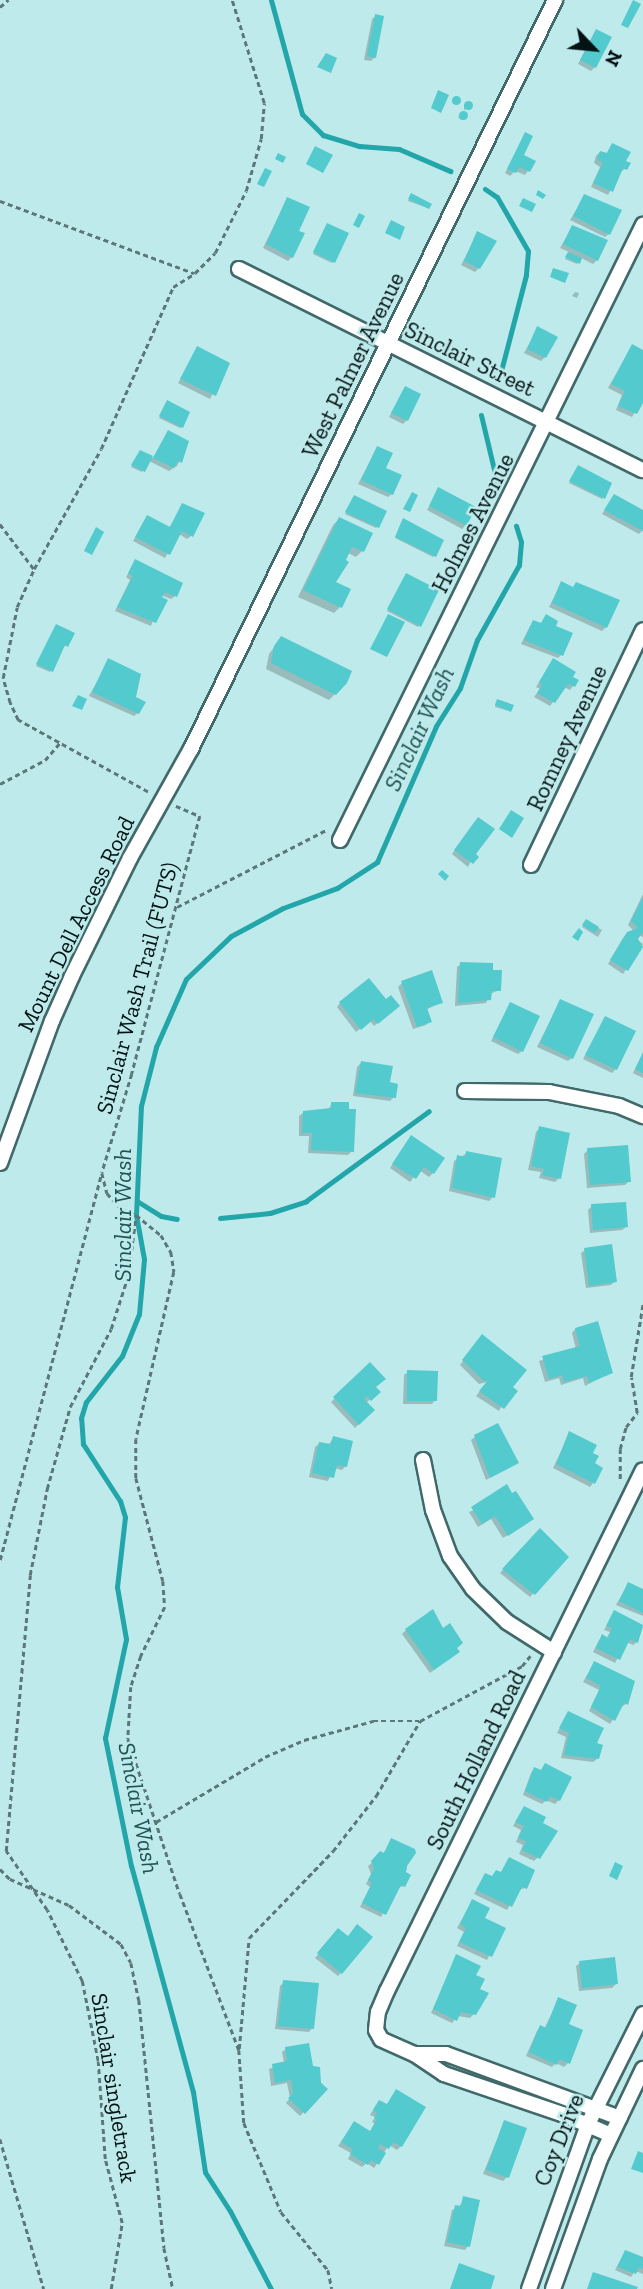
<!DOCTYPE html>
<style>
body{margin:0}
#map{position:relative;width:643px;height:2289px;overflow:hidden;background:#bfeaeb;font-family:"Zilla Slab",serif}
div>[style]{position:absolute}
.shadow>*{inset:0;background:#0003}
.stream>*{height:5px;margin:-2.5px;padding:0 2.5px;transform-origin:2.5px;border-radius:2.5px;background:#22a6a9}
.building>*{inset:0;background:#53cacd}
.round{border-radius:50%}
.path>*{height:2.5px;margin-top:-1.25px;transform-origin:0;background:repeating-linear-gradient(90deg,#5b7778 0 5px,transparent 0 8.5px)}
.roads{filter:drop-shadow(2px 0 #41696a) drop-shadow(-2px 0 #41696a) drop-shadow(0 2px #41696a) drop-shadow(0 -2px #41696a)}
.minor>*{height:14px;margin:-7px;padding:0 7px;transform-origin:7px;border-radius:7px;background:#fff}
span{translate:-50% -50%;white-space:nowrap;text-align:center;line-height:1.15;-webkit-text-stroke:5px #bfeaeb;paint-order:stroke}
.street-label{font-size:23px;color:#031213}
.water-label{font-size:24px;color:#1f5354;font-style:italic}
.north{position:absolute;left:559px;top:14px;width:70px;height:70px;-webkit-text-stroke:5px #bfeaeb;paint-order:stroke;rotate:116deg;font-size:19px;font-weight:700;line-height:28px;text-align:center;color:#031213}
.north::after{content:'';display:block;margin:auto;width:24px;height:32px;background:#031213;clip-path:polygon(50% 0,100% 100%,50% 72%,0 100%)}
</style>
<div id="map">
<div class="shadow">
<div style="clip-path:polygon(376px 16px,375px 57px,371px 61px,364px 60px,372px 19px)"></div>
<div style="clip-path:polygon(596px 31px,595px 67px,591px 71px,578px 64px)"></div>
<div style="clip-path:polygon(457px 98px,458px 103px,453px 104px,452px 100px)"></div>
<div style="clip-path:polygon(469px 104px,469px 108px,464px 110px,464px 105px)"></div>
<div style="clip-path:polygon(464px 112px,465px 117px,461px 120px,458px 117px)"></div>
<div style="clip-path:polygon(525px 134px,521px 156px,528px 171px,525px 175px,515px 171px,510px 176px,505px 173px)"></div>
<div style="clip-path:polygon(609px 149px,624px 161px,625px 169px,620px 172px,608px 195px,591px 187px,600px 167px,594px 163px,596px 156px,600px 152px,606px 154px)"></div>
<div style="clip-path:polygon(585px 196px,609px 234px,605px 237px,570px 220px)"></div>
<div style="clip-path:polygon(410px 197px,428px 208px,408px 201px)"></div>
<div style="clip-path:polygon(287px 199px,297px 232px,292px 257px,288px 261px,263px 248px)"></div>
<div style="clip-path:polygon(326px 226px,333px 262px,332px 263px,313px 254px)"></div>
<div style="clip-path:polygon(572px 227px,597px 260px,593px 264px,581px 258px,577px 264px,565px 259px,569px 252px,560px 248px)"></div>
<div style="clip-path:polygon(478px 233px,479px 268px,475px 272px,461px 265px)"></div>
<div style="clip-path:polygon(575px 292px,579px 293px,577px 298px,572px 296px)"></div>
<div style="clip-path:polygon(538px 328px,545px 357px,541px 361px,524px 353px)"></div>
<div style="clip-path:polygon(632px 346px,643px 352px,643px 399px,632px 417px,616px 410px,622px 395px,608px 388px)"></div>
<div style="clip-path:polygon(197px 349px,228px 364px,210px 399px,178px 383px)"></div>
<div style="clip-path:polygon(405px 388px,407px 420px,403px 424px,389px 417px)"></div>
<div style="clip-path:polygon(166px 404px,182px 427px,180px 428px,159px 418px)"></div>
<div style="clip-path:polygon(168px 432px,186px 450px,177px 466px,169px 471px,149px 461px,142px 472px,131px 467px,140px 452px,153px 458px)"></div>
<div style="clip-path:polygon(377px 448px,392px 494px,388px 497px,358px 484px)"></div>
<div style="clip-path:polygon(577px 469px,603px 498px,602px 499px,569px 483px)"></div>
<div style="clip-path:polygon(439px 489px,466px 525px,462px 529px,427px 510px)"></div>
<div style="clip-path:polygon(614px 496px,643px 512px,643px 530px,639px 534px,602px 514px)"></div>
<div style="clip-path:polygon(353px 498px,377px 527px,376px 528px,345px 514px)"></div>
<div style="clip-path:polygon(183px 505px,191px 536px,187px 539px,179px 534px,165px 558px,133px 541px,147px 517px,169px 528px)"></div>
<div style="clip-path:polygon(339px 519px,362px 551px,356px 557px,348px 553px,333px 583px,340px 607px,334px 613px,298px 597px,333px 525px)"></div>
<div style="clip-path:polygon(402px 521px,434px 556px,433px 557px,395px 538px)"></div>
<div style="clip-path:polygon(135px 562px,175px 596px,171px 599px,161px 595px,151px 626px,115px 611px,130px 580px,126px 577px)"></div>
<div style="clip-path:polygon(405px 577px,419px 625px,418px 627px,387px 611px)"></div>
<div style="clip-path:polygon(561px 583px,606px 627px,602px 631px,549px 607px)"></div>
<div style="clip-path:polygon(546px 617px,554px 627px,561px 655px,558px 658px,521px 644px,530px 626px,534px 622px,540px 625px)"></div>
<div style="clip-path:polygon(55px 627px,67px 646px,63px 646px,50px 672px,36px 666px)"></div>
<div style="clip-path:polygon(281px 638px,335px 694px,329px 700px,266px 669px,269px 654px)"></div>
<div style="clip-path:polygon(109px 660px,138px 687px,133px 698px,138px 713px,134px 716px,89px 696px)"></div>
<div style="clip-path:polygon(550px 664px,571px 677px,573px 686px,570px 690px,564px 687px,550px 706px,534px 697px,540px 689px,536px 687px)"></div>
<div style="clip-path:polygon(496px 702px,509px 711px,495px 707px)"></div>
<div style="clip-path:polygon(474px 823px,474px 855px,468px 867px,452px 854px)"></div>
<div style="clip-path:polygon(643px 894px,643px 937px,638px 935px,636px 939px,643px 944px,623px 974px,608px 964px,623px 938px,634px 931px,628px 925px)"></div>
<div style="clip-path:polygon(586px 921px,602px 930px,598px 937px,582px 927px)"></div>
<div style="clip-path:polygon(461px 964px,491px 971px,499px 990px,490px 994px,486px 1003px,455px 1006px,457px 967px)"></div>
<div style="clip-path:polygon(402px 983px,441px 1002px,426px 1010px,430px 1021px,426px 1025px,413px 1029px,398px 987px)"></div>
<div style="clip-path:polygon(560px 1001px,572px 1058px,568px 1061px,537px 1047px)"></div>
<div style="clip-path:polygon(385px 1002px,394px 1010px,374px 1026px,370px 1021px,356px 1032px,337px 1007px,340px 1003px)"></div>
<div style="clip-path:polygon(511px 1004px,522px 1051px,518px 1054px,491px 1041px)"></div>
<div style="clip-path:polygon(605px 1018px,616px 1069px,612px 1073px,583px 1059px)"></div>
<div style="clip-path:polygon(643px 1052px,643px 1078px,633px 1073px)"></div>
<div style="clip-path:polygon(361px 1063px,388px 1084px,394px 1097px,390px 1101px,353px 1096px,357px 1067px)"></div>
<div style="clip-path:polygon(332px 1103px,347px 1111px,352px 1151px,348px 1155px,308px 1153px,309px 1136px,299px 1136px,299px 1116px,303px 1113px,328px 1110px)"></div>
<div style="clip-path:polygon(540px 1128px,559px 1178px,555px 1182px,539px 1178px,541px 1172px,528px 1170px,536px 1132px)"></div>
<div style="clip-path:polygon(408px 1141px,433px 1173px,429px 1177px,419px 1170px,410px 1182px,390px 1168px)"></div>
<div style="clip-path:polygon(588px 1150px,629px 1181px,625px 1185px,587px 1188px,584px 1154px)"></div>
<div style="clip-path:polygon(467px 1153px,493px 1197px,489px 1201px,449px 1191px,454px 1161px)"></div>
<div style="clip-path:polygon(592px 1206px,626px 1227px,622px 1230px,590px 1233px,588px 1210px)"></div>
<div style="clip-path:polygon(585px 1250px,615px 1281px,611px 1285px,586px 1288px,581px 1253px)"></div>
<div style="clip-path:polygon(575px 1329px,611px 1372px,585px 1386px,583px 1378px,561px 1385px,559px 1378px,545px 1382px,539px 1361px,576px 1349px,572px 1333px)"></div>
<div style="clip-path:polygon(479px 1340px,511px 1388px,499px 1411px,476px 1396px,487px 1382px,479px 1384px,460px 1365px)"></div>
<div style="clip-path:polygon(370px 1365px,374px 1388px,378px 1392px,366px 1403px,373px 1410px,355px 1428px,331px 1402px)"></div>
<div style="clip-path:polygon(408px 1372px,435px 1400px,432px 1404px,403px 1404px,404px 1375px)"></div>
<div style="clip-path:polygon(570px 1433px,590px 1454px,593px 1483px,590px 1487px,553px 1468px)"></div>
<div style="clip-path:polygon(475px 1437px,516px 1463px,486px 1480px,471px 1440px)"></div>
<div style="clip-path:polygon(333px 1438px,346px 1466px,342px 1470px,334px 1468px,328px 1481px,309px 1477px,315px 1447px,319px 1444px,328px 1446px)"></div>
<div style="clip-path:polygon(512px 1495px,528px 1523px,503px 1538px,491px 1519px,478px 1527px,469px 1512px)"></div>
<div style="clip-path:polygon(540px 1531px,567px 1557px,530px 1597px,500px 1573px)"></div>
<div style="clip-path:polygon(628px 1584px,643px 1591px,643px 1616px,616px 1605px)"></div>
<div style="clip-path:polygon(614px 1612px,643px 1627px,637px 1642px,633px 1645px,626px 1642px,615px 1663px,593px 1652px,599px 1640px,603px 1637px,606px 1639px,610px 1632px,604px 1630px)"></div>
<div style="clip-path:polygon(406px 1630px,442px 1631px,455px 1648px,454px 1655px,430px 1673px,402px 1634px)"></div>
<div style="clip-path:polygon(594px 1663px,626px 1704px,621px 1707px,610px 1724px,589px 1711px,599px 1690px,583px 1682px)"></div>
<div style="clip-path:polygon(568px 1713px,595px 1745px,597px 1759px,593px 1762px,561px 1758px,566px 1737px,557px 1733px)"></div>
<div style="clip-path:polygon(545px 1766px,559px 1800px,555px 1804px,546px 1800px,542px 1804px,523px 1795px,531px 1773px,534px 1769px,540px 1772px)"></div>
<div style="clip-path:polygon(524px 1808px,538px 1857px,534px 1861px,519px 1854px,523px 1845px,516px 1842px,521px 1830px,513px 1826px)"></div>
<div style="clip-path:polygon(392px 1840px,407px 1864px,404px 1886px,397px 1888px,381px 1917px,360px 1907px,370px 1887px,366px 1884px,371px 1874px,368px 1866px,383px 1854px)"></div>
<div style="clip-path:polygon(509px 1859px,525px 1888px,519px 1890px,507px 1910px,474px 1894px,485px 1875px,491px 1878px,496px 1872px,500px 1874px)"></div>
<div style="clip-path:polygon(472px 1901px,483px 1918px,504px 1928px,487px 1960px,457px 1946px,464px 1932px,457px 1928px)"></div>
<div style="clip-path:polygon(335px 1934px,341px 1973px,338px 1976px,315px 1958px)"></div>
<div style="clip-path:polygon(457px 1956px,474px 1976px,478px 1990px,474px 2014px,470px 2018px,458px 2016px,452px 2023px,431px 2013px)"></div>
<div style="clip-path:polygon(580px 1963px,616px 1984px,612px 1988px,579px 1991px,576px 1966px)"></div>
<div style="clip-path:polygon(284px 1982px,312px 2028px,309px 2032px,275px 2029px,280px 1986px)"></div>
<div style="clip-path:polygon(559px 1999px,567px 2025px,568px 2063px,564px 2067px,556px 2063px,552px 2067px,526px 2056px,537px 2031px,540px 2027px,544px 2029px)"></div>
<div style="clip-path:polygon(286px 2049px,312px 2067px,325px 2089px,300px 2116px,286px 2103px,290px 2098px,287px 2083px,271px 2086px,269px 2069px,284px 2063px,282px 2052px)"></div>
<div style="clip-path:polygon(396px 2091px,401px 2146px,397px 2150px,389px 2145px,374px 2168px,367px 2163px,362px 2167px,348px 2159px,351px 2153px,338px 2146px,354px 2123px,370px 2132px,375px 2124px,372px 2122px,375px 2117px,370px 2115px,376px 2105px,386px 2106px)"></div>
<div style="clip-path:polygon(504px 2122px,507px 2177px,503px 2181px,483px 2174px)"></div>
<div style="clip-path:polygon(464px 2198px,468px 2246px,465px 2250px,444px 2246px,452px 2210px,459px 2207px)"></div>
<div style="clip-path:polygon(625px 2252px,643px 2259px,643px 2274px,635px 2271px,631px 2277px,615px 2270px)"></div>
</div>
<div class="stream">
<div style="left:271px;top:0;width:118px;rotate:74.8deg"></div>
<div style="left:302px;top:114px;width:30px;rotate:45deg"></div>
<div style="left:323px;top:135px;width:38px;rotate:17deg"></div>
<div style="left:359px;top:146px;width:40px;rotate:4.3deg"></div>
<div style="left:399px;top:149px;width:56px;rotate:23.3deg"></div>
<div style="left:485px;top:189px;width:14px;rotate:34deg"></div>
<div style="left:497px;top:197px;width:62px;rotate:60.1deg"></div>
<div style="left:528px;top:251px;width:24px;rotate:95deg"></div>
<div style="left:526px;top:275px;width:103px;rotate:104.6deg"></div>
<div style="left:481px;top:415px;width:69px;rotate:76.6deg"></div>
<div style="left:137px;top:1201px;width:28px;rotate:32deg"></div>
<div style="left:161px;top:1216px;width:16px;rotate:11deg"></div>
<div style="left:220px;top:1218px;width:50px;rotate:-5.7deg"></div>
<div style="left:270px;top:1213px;width:38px;rotate:-18deg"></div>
<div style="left:306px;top:1201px;width:152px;rotate:-36.2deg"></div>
<div style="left:271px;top:2289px;width:88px;rotate:-117.7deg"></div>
<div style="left:230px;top:2211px;width:46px;rotate:-122.7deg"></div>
<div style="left:205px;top:2172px;width:81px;rotate:-98.5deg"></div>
<div style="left:193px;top:2092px;width:234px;rotate:-105.3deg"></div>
<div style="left:131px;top:1866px;width:131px;rotate:-101.5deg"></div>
<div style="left:105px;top:1738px;width:101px;rotate:-78deg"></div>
<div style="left:126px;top:1639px;width:53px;rotate:-99.8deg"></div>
<div style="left:117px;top:1587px;width:70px;rotate:-83.5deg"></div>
<div style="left:125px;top:1517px;width:17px;rotate:-107deg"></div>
<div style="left:120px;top:1501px;width:68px;rotate:-123deg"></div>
<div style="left:83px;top:1444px;width:26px;rotate:-94deg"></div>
<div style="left:81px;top:1418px;width:17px;rotate:-73deg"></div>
<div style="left:86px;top:1402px;width:58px;rotate:-52deg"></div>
<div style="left:122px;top:1356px;width:45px;rotate:-68deg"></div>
<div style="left:139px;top:1314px;width:55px;rotate:-84.8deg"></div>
<div style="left:144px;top:1259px;width:45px;rotate:-100.3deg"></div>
<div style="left:136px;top:1215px;width:109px;rotate:-87.4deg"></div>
<div style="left:141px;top:1106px;width:61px;rotate:-75.7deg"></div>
<div style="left:156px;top:1047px;width:74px;rotate:-66.2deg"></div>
<div style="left:186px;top:979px;width:62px;rotate:-43.7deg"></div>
<div style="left:231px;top:936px;width:59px;rotate:-28.3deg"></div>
<div style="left:283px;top:908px;width:58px;rotate:-20.3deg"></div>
<div style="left:337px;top:888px;width:48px;rotate:-33deg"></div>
<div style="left:377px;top:862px;width:148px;rotate:-66.5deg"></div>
<div style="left:436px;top:726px;width:45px;rotate:-57.7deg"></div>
<div style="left:460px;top:688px;width:51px;rotate:-70.5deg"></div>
<div style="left:477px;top:640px;width:86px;rotate:-60.8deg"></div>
<div style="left:519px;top:565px;width:23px;rotate:-85deg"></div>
<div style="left:521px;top:542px;width:17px;rotate:-107deg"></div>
</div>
<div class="building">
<div style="clip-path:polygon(633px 0,641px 4px,628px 28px,621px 25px)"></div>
<div style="clip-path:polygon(375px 14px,384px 16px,376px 58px,367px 56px)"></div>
<div style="clip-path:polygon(596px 29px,612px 37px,596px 68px,580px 60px)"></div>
<div style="clip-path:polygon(326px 53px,337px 58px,331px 73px,317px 67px)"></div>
<div style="clip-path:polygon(438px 90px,449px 95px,441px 113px,431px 108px)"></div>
<div class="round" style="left:451.5px;top:95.5px;width:9px;height:9px"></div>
<div class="round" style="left:463.5px;top:100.5px;width:9px;height:9px"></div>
<div class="round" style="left:458.5px;top:110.5px;width:9px;height:9px"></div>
<div style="clip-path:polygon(525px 132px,533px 136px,524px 155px,536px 161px,530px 172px,519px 167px,516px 173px,507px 169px)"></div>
<div style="clip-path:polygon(612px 143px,631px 152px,626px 161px,631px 163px,627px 170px,623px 168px,613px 192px,593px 183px,603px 163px,597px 159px,600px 151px,607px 153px)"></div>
<div style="clip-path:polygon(315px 146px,333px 155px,323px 173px,306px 164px)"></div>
<div style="clip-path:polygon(278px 153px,286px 157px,283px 163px,275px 159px)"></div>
<div style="clip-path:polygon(265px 168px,272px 171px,264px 187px,257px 184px)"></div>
<div style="clip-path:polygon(538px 190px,546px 195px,543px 199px,536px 195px)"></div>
<div style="clip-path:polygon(411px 193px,432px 204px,429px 209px,408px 199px)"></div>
<div style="clip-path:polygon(584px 194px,622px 210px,610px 235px,573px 216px)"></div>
<div style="clip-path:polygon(287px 197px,310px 207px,299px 231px,305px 233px,293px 258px,266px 244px)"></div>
<div style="clip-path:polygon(523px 198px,536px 204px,532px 212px,519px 206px)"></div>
<div style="clip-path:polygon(359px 213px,365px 216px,359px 228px,353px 225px)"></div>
<div style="clip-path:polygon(391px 220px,405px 227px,400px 240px,385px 233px)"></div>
<div style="clip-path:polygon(327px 223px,349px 233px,335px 263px,313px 252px)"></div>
<div style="clip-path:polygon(572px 225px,608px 240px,598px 261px,563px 244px)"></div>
<div style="clip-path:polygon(477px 231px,497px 241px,480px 269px,464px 261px)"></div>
<div style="clip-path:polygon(568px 252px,582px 258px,580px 264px,565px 257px)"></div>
<div style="clip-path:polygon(553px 268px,569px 273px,565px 283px,550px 277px)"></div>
<div style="clip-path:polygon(537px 326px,558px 337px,546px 358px,527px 349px)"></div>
<div style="clip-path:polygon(632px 344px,643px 350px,643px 403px,637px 414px,618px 406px,625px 391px,611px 384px)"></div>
<div style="clip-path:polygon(197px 346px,230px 363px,216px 396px,180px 379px)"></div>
<div style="clip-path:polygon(405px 386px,421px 394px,408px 421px,391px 413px)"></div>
<div style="clip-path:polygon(167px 400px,190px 412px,183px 428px,159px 416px)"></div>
<div style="clip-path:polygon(168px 430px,189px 441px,182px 463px,178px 461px,174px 468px,153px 458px)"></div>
<div style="clip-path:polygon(377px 446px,393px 453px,386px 468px,402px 475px,393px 495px,361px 480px)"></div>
<div style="clip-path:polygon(140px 450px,153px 456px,145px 472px,131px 465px)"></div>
<div style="clip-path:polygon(578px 465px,612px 483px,605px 499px,569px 481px)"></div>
<div style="clip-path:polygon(438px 487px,476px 507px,467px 526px,429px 506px)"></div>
<div style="clip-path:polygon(412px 492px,418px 495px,410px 512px,403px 509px)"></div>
<div style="clip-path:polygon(614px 494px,643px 510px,643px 531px,604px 510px)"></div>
<div style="clip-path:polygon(354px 495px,387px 511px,379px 528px,345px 512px)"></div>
<div style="clip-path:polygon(182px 503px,205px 513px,193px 537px,182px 531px,170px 555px,135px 537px,147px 515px,170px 527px)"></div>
<div style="clip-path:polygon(339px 517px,373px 533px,364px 552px,352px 547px,346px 560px,349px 562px,336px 582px,351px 589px,342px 608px,303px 590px)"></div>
<div style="clip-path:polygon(403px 518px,444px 540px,436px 557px,395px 537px)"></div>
<div style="clip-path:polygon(96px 527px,104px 532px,92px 555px,84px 551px)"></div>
<div style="clip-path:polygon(135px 559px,183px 583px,177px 597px,165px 592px,162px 597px,168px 600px,156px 623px,117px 607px,133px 576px,128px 573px)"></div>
<div style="clip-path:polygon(406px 573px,439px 590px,421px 627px,387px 609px)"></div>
<div style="clip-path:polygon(561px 581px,573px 587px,576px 582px,620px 600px,607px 628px,552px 603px)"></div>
<div style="clip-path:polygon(388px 614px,405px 622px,387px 657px,370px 649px)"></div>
<div style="clip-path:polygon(546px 614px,558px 621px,556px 626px,573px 633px,563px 656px,524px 640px,533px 620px,541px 623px)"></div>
<div style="clip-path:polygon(56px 624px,75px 633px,68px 647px,65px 645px,53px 672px,36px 664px)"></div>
<div style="clip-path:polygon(281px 636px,352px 671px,347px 683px,336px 695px,271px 663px,274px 646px)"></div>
<div style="clip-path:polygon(108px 658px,141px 674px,136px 697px,146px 702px,139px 714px,92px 692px)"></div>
<div style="clip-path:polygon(553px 658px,576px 672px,573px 677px,579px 680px,575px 687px,568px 684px,555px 703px,537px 693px,542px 685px,539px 682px)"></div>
<div style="clip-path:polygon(78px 695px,87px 699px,82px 710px,72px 706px)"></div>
<div style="clip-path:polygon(497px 699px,514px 705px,511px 712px,495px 705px)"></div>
<div style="clip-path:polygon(511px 810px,524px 818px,512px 838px,499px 829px)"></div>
<div style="clip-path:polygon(478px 817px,495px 829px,476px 854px,479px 857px,473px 864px,454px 850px)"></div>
<div style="clip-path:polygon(442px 870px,449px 876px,445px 881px,438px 874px)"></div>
<div style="clip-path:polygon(643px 897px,643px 932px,638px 939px,643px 947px,628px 971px,610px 960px,627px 932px,638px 928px,631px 921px)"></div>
<div style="clip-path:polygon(586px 919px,599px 927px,595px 933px,582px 925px)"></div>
<div style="clip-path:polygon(579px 928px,583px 932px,578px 941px,572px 937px)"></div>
<div style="clip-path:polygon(460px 962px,493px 963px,493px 970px,502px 970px,501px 991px,492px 991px,491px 1000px,458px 1003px)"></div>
<div style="clip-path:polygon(432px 970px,443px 1003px,427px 1008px,432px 1022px,417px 1027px,401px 981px)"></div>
<div style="clip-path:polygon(369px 978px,386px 999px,391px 995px,400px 1006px,378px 1024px,374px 1019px,361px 1030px,339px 1002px)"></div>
<div style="clip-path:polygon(560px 999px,594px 1014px,573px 1059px,540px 1043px)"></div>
<div style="clip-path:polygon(510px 1002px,540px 1016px,523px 1052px,493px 1037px)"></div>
<div style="clip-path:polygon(605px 1016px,636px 1031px,617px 1070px,585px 1055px)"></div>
<div style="clip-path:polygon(643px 1053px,643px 1073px,635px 1069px)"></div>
<div style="clip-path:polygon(361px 1061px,393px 1066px,390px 1082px,398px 1084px,396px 1098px,355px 1093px)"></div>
<div style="clip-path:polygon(331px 1102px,349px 1102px,349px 1109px,356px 1109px,354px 1152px,311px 1150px,312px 1133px,302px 1133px,303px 1111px,331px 1108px)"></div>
<div style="clip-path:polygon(539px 1126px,570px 1133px,561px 1179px,542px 1175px,544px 1169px,531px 1166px)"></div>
<div style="clip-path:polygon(411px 1135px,445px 1158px,434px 1174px,424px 1167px,416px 1179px,392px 1164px)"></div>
<div style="clip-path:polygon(628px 1145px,631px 1182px,590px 1185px,587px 1148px)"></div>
<div style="clip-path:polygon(466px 1151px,502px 1158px,495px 1198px,452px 1188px,457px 1155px,465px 1157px)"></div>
<div style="clip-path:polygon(626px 1202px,628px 1227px,593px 1230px,591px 1204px)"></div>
<div style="clip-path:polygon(612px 1244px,617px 1282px,589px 1286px,584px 1248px)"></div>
<div style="clip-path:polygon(598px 1321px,613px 1373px,589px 1383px,587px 1376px,564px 1382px,562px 1375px,549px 1379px,542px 1356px,580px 1346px,575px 1328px)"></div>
<div style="clip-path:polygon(482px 1334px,527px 1370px,513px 1387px,518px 1391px,504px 1409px,479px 1391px,488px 1380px,484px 1381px,462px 1360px)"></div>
<div style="clip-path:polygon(370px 1362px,386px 1379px,376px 1387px,381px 1392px,371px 1401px,367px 1396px,364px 1399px,375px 1410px,359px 1425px,333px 1397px)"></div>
<div style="clip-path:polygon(407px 1370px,438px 1371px,437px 1401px,407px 1401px)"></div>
<div style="clip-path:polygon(498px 1423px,519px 1463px,490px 1478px,474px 1435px)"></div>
<div style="clip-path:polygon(569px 1431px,597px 1445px,593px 1453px,599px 1456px,595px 1463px,603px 1468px,595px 1484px,556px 1464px)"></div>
<div style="clip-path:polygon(333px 1436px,353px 1441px,347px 1467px,337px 1465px,334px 1478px,312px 1473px,319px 1442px,331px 1444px)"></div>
<div style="clip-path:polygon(507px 1484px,512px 1493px,516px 1491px,534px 1519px,508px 1536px,495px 1516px,482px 1524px,471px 1507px)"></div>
<div style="clip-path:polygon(540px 1528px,569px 1557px,535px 1595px,502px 1569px)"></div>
<div style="clip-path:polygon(628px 1582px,643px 1589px,643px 1613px,619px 1601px)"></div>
<div style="clip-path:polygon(433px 1609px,443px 1628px,450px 1623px,463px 1643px,457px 1648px,460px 1652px,434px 1670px,405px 1629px)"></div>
<div style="clip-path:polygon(614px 1610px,643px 1625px,638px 1643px,630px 1639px,620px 1660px,596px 1648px,602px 1634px,608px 1638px,612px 1628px,606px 1626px)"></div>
<div style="clip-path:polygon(594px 1661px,635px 1681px,628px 1705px,624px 1703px,615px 1721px,591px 1707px,601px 1686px,586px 1678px)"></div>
<div style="clip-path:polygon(568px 1711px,604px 1728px,597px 1743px,603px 1745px,599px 1759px,564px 1755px,569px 1733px,559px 1728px)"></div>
<div style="clip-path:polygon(545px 1763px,572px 1777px,560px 1801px,550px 1796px,547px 1802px,525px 1791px,534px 1767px,541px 1770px)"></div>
<div style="clip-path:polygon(524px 1806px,546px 1817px,543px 1823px,558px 1831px,540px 1859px,522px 1850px,526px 1841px,518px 1838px,524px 1826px,515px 1822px)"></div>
<div style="clip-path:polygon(391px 1838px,415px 1849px,416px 1853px,407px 1866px,406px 1872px,411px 1875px,405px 1887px,401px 1885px,386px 1915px,362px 1903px,372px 1883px,368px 1880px,374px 1869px,371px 1861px,380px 1851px,384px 1853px)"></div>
<div style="clip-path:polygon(509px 1857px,535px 1870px,527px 1889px,522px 1887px,512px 1907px,476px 1890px,485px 1873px,492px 1876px,496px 1870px,501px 1872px)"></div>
<div style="clip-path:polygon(615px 1862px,623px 1866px,617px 1880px,609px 1876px)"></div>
<div style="clip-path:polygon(472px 1899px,490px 1908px,485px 1918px,506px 1928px,492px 1957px,459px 1942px,466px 1928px,460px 1924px)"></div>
<div style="clip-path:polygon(357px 1924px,373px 1937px,342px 1974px,317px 1953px,338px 1928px,348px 1936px)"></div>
<div style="clip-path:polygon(456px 1954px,481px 1966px,476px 1975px,485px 1979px,480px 1989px,489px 1993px,476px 2015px,461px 2012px,457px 2021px,433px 2009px)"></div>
<div style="clip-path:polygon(615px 1957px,618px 1984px,582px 1988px,579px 1961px)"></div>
<div style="clip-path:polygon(283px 1980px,319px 1983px,314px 2029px,278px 2026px)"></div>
<div style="clip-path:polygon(558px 1997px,577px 2005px,569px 2024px,583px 2030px,570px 2064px,559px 2059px,557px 2065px,529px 2052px,540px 2025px,546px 2028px)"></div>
<div style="clip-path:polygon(309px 2043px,313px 2066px,320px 2067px,321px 2083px,328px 2089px,305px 2114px,288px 2098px,293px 2093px,291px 2080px,275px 2083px,272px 2064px,287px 2061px,285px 2047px)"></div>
<div style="clip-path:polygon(396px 2089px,426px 2107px,402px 2147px,393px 2142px,389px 2149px,380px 2144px,378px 2148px,386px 2153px,379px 2165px,371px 2160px,368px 2165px,350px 2154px,353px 2149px,341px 2142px,354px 2121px,370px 2131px,377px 2119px,374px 2118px,377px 2113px,373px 2110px,379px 2100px,387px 2104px)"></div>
<div style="clip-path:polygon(504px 2120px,527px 2128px,509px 2178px,486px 2170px)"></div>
<div style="clip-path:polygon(638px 2151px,643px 2153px,643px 2173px,631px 2169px)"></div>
<div style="clip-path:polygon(463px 2196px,480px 2200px,470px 2247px,447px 2242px,455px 2205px,461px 2206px)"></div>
<div style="clip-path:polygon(625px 2250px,643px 2257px,643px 2269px,639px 2267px,636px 2274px,617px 2267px)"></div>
<div style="clip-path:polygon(459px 2263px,495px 2276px,491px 2289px,450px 2289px)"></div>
<div style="clip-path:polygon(593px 2272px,638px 2287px,637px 2289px,587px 2289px)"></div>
</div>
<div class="path">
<div style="left:0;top:7px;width:11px;rotate:-41deg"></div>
<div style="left:0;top:201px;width:207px;rotate:20.4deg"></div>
<div style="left:0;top:524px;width:56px;rotate:52.9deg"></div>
<div style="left:0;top:784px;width:51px;rotate:-28.1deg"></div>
<div style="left:45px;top:760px;width:23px;rotate:-49deg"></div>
<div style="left:148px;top:792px;width:149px;rotate:-151deg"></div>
<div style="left:18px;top:720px;width:19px;rotate:-115deg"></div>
<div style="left:10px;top:703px;width:26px;rotate:-106deg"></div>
<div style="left:3px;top:678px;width:72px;rotate:-78.8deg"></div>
<div style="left:17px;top:607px;width:42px;rotate:-65.9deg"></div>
<div style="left:34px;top:569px;width:137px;rotate:-60.8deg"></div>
<div style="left:101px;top:449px;width:177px;rotate:-66deg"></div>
<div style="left:173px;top:287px;width:26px;rotate:-32deg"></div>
<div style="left:195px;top:273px;width:28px;rotate:-45deg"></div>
<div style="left:215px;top:253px;width:69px;rotate:-63.4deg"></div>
<div style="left:246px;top:191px;width:54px;rotate:-73.9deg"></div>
<div style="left:261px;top:139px;width:36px;rotate:-85deg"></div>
<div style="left:264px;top:103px;width:108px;rotate:-107.3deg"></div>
<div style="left:176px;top:806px;width:26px;rotate:23deg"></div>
<div style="left:200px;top:816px;width:267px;rotate:104.8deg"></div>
<div style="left:132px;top:1074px;width:103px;rotate:106.9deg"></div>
<div style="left:102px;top:1173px;width:21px;rotate:76deg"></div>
<div style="left:107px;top:1193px;width:21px;rotate:49deg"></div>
<div style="left:121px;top:1209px;width:16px;rotate:22deg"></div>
<div style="left:136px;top:1215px;width:32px;rotate:39deg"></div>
<div style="left:161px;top:1235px;width:20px;rotate:60deg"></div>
<div style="left:171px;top:1252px;width:20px;rotate:81deg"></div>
<div style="left:174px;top:1272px;width:171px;rotate:102.8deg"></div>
<div style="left:136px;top:1439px;width:39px;rotate:90deg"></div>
<div style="left:136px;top:1478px;width:106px;rotate:75.3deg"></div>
<div style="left:163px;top:1581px;width:26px;rotate:86deg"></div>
<div style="left:165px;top:1607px;width:55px;rotate:116.1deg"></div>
<div style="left:141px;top:1656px;width:33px;rotate:108deg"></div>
<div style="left:131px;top:1687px;width:52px;rotate:93.3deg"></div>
<div style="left:128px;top:1739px;width:163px;rotate:71.5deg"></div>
<div style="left:180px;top:1894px;width:167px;rotate:69.3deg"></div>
<div style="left:239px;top:2050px;width:73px;rotate:86.1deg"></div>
<div style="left:244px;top:2123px;width:96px;rotate:67.4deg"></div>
<div style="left:281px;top:2212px;width:75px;rotate:51deg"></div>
<div style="left:328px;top:2270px;width:19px;rotate:78deg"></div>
<div style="left:177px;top:907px;width:168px;rotate:-27.3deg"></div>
<div style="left:620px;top:1479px;width:30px;rotate:-90deg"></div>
<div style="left:620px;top:1449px;width:23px;rotate:-75deg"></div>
<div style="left:626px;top:1427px;width:18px;rotate:-52deg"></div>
<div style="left:637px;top:1413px;width:36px;rotate:-99deg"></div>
<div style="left:631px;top:1377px;width:75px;rotate:-80.8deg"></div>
<div style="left:0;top:1560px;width:397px;rotate:-75.3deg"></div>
<div style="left:156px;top:1822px;width:127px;rotate:-30.8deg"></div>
<div style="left:265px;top:1757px;width:43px;rotate:-23.6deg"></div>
<div style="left:304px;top:1740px;width:72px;rotate:-15.4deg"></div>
<div style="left:373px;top:1721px;width:46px"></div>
<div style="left:0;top:1869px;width:14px;rotate:45deg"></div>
<div style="left:10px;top:1879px;width:64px;rotate:23.8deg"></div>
<div style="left:69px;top:1905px;width:65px;rotate:36.9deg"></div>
<div style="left:121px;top:1944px;width:21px;rotate:62deg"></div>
<div style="left:131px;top:1963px;width:38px;rotate:78deg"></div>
<div style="left:139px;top:2000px;width:249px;rotate:84.2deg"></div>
<div style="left:164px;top:2248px;width:42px;rotate:77.6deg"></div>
<div style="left:239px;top:2049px;width:111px;rotate:-84.9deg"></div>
<div style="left:249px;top:1938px;width:121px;rotate:-46deg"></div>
<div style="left:333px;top:1851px;width:70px;rotate:-52deg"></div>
<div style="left:376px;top:1796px;width:87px;rotate:-59.6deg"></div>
<div style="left:420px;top:1721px;width:116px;rotate:-28.3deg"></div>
<div style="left:522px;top:1666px;width:13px;rotate:-51deg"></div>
<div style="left:0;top:2139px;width:156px;rotate:73.7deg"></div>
<div style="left:111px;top:2289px;width:67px;rotate:-80.5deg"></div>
<div style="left:122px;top:2223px;width:66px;rotate:-104.9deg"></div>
<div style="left:105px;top:2159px;width:98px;rotate:-94.1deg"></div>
<div style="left:98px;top:2061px;width:82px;rotate:-101.3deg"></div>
<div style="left:82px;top:1981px;width:79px;rotate:-116.2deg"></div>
<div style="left:47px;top:1910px;width:72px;rotate:-124.8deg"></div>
<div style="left:6px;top:1851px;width:277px;rotate:-85deg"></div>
<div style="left:30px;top:1575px;width:88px;rotate:-78.8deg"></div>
<div style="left:47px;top:1489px;width:85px;rotate:-74.3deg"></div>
<div style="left:70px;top:1407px;width:88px;rotate:-62.3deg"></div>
<div style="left:111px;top:1329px;width:56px;rotate:-72.2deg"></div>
<div style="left:128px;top:1276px;width:62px;rotate:-82.5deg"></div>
</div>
<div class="roads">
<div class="minor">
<div style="left:239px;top:269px;width:451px;rotate:26.5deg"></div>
<div style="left:340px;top:840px;width:686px;rotate:-63.77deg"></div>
<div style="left:531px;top:865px;width:260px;rotate:-64.5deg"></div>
<div style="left:465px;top:1091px;width:84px;rotate:0.7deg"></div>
<div style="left:549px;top:1092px;width:71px;rotate:11.3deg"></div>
<div style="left:619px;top:1106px;width:26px;rotate:23deg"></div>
<div style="left:0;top:1163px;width:151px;rotate:-69.9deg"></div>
<div style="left:52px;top:1021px;width:49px;rotate:-66deg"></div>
<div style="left:72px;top:976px;width:131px;rotate:-63.8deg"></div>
<div style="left:130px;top:858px;width:125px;rotate:-60.8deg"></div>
<div style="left:191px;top:749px;width:833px;rotate:-64.08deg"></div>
<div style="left:423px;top:1460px;width:51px;rotate:78.7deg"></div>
<div style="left:433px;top:1510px;width:49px;rotate:69.7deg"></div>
<div style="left:450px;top:1556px;width:40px;rotate:55.1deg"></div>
<div style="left:473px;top:1589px;width:47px;rotate:44.1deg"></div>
<div style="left:507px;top:1622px;width:56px;rotate:32.6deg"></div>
<div style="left:415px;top:2054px;width:31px"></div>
<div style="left:446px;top:2054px;width:185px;rotate:20.2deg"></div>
<div style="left:611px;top:2135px;width:53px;rotate:-156.8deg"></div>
<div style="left:562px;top:2114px;width:125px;rotate:-161.3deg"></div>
<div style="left:444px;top:2074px;width:36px;rotate:-146deg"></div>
<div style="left:414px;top:2054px;width:36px;rotate:-156deg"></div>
<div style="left:381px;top:2039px;width:10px;rotate:-119deg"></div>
<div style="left:376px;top:2030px;width:18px;rotate:-84deg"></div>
<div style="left:378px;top:2012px;width:23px;rotate:-67deg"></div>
<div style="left:387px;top:1991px;width:580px;rotate:-63.83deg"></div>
<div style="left:529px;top:2289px;width:175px;rotate:-70.3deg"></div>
<div style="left:588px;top:2124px;width:123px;rotate:-63.4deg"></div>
<div style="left:553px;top:2289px;width:138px;rotate:-70.1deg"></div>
<div style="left:600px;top:2159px;width:100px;rotate:-64.5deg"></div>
</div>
</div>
<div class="street-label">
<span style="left:470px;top:359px;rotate:26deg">Sinclair Street</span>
<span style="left:353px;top:365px;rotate:-64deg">West Palmer Avenue</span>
<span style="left:473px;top:523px;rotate:-63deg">Holmes Avenue</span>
<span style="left:567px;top:738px;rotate:-65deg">Romney Avenue</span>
<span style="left:76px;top:924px;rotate:-64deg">Mount Dell Access Road</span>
<span style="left:137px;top:988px;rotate:-75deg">Sinclair Wash Trail (FUTS)</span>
<span style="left:476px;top:1760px;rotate:-64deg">South Holland Road</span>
<span style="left:114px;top:2088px;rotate:81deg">Sinclair singletrack</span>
<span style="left:559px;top:2140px;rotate:-68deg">Coy Drive</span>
</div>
<div class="water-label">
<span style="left:419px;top:729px;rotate:-65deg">Sinclair Wash</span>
<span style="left:123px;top:1215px;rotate:-90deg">Sinclair Wash</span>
<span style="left:139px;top:1808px;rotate:79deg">Sinclair Wash</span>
</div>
<div class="north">N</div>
</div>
